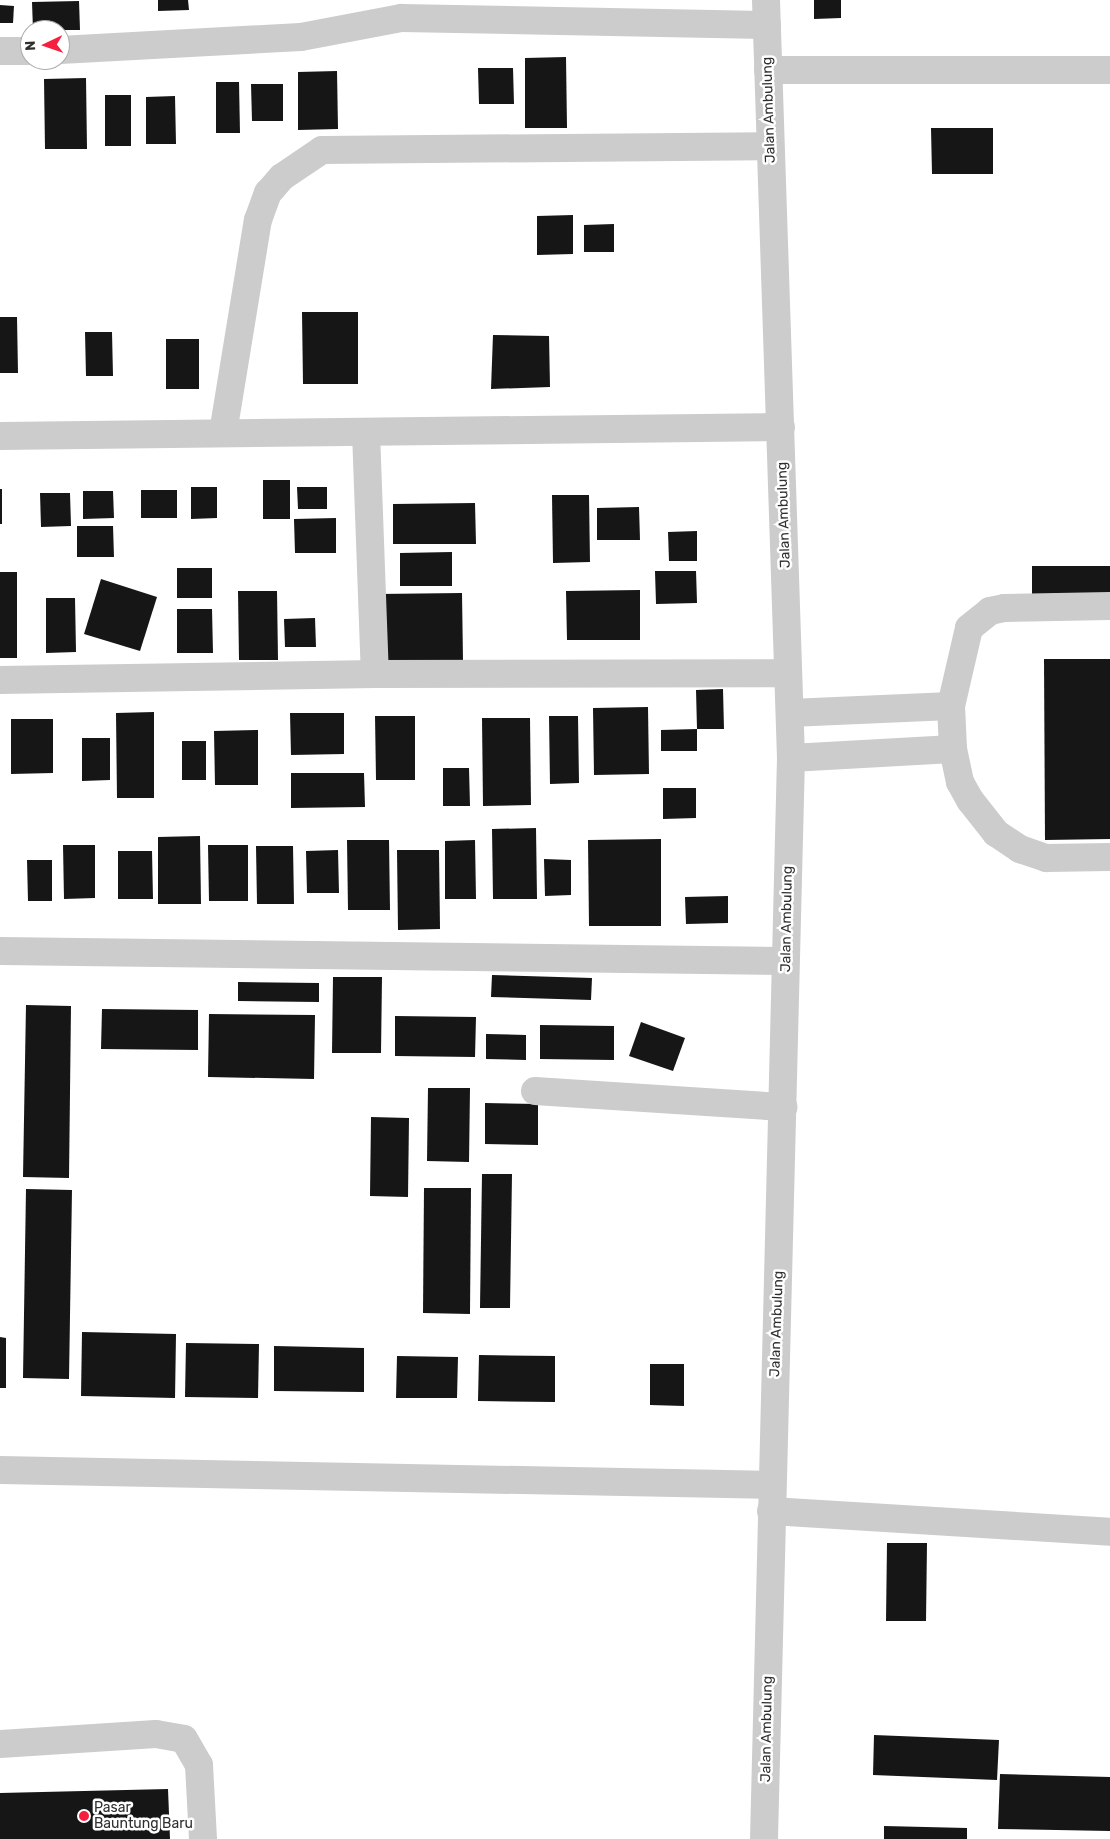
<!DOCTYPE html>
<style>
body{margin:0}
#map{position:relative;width:1110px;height:1839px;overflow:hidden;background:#fff;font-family:Rubik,sans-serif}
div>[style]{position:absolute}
.building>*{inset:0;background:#161616}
.minor>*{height:28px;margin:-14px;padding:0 14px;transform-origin:14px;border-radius:14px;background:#ccc}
.dots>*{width:14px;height:14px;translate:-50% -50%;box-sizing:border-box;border:2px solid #fff;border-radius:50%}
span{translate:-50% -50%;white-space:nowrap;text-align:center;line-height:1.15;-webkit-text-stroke:5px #fff;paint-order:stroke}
.street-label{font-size:14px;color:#2f2f2f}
.poi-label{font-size:14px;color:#2f2f2f}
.left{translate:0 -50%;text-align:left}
.north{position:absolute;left:20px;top:20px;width:50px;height:50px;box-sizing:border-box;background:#fff;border:1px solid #acacac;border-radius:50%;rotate:267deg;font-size:14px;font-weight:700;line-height:20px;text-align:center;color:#2f2f2f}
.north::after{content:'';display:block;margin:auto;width:18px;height:22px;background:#f71f3f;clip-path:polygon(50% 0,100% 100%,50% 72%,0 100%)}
</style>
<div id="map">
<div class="building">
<div style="clip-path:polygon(158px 0,188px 0,189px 10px,158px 11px)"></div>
<div style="clip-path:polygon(814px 0,841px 0,841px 18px,814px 19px)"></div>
<div style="clip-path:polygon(79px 1px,80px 30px,33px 30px,32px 2px)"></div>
<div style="clip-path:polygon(0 5px,14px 6px,13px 23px,0 23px)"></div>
<div style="clip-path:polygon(566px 57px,567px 128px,525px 128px,525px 58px)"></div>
<div style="clip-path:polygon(478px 68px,513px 68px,514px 104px,479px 104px)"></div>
<div style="clip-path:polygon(337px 71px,338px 129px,298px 130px,298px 72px)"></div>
<div style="clip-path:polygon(86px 78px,87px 149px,45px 149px,44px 79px)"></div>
<div style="clip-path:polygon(216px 82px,239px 82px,240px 133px,216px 133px)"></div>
<div style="clip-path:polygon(251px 84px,283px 84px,283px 121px,252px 121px)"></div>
<div style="clip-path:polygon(105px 95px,131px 95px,131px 146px,105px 146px)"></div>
<div style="clip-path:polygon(175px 96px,176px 144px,146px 144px,146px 97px)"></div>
<div style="clip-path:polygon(931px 128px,993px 128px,993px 174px,932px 174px)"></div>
<div style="clip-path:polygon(573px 215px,573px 254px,537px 255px,537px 216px)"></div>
<div style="clip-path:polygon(614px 224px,614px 252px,584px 252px,584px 225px)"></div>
<div style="clip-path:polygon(302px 312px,358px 312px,358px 384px,303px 384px)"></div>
<div style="clip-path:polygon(0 317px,17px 317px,18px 373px,0 373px)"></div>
<div style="clip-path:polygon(85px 332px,112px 332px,113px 376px,86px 376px)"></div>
<div style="clip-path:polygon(493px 335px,549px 336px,550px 387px,491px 389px)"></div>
<div style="clip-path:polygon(166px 339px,199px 339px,199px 389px,166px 389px)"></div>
<div style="clip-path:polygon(263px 480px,290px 480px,290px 519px,263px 519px)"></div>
<div style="clip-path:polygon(191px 487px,217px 487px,217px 518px,191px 519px)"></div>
<div style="clip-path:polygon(297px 487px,327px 487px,327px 509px,298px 509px)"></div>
<div style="clip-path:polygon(0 489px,2px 489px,2px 524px,0 524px)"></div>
<div style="clip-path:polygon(141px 490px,177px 490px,177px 518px,141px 518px)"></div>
<div style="clip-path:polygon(83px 491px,113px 491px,114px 518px,83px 519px)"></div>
<div style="clip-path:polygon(40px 493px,70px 493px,71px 526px,41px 527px)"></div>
<div style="clip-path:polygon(552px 495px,589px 495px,590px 562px,553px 563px)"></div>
<div style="clip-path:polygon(475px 503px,476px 544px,393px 544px,393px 504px)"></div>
<div style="clip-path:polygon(639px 507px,640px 540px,597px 540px,597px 508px)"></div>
<div style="clip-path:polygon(336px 518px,336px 553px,295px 553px,294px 519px)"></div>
<div style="clip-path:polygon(77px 526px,113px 526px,114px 557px,77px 557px)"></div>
<div style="clip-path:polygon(697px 531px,697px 561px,669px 561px,668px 532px)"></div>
<div style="clip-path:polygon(452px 552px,452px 586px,400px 586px,400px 553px)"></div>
<div style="clip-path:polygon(1032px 566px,1110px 566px,1110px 595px,1032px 595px)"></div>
<div style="clip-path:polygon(177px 568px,212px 568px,212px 598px,177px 598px)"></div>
<div style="clip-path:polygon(655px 571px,696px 571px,697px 603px,656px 604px)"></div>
<div style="clip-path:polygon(0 572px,17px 572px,17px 658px,0 658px)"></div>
<div style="clip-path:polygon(101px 579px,157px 597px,140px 651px,84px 634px)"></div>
<div style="clip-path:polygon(640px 590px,640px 640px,567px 640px,566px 591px)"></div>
<div style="clip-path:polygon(238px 591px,277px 591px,278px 660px,239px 660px)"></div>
<div style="clip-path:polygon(462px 593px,463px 661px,378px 662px,378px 594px)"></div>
<div style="clip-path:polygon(46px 598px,75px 598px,76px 652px,46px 653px)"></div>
<div style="clip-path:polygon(177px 609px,212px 609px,213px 653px,177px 653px)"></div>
<div style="clip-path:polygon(315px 618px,316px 647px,285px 647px,284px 619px)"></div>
<div style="clip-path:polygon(1044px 659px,1110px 659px,1110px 839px,1045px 840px)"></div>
<div style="clip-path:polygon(723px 689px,724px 729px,697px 729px,697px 751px,661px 751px,661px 730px,697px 729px,696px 690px)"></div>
<div style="clip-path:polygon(648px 707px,649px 774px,594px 775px,593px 708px)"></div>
<div style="clip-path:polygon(154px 712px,154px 798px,117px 798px,116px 713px)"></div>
<div style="clip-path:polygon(290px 713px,344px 713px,344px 754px,291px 755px)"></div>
<div style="clip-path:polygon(375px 716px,415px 716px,415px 780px,376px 780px)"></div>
<div style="clip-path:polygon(549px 716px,578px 716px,579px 783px,550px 784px)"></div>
<div style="clip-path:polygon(482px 718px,530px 718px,531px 805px,483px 806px)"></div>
<div style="clip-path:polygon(11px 719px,53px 719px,53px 773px,11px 774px)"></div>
<div style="clip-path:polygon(258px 730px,258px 785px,215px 785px,214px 731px)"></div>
<div style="clip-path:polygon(82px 738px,110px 738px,110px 780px,82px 781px)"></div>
<div style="clip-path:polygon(182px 741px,206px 741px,206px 780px,182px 780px)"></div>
<div style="clip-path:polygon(443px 768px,469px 768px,470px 806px,443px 806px)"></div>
<div style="clip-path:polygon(291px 773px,364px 773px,365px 807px,291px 808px)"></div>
<div style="clip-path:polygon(663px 788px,696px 788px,696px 818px,663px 819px)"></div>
<div style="clip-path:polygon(536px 828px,537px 899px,493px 899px,492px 829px)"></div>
<div style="clip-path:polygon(200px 836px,201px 904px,158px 904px,158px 837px)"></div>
<div style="clip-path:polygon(661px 839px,661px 926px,589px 926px,588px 840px)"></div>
<div style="clip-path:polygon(347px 840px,389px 840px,390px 910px,348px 910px)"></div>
<div style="clip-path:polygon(475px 840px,476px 899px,445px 899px,445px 841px)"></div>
<div style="clip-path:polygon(63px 845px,95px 845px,95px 898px,64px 899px)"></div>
<div style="clip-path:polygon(208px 845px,248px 845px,248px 901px,209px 901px)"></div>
<div style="clip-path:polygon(256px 846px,293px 846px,294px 904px,257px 904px)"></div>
<div style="clip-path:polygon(338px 850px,339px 893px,307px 893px,306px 851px)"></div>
<div style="clip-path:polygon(397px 850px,439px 850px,440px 929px,398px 930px)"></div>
<div style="clip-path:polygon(118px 851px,152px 851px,153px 899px,118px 899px)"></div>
<div style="clip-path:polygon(544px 859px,571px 860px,571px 895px,545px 896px)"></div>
<div style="clip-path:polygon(27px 860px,52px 860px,52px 901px,28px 901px)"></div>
<div style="clip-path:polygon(728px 896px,728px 923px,686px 924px,685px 897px)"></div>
<div style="clip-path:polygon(492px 975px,592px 978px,591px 1000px,491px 997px)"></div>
<div style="clip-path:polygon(333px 977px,382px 977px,381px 1053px,332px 1053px)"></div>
<div style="clip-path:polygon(238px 982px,319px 983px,319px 1002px,238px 1001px)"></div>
<div style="clip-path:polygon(26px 1005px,71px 1006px,69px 1178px,23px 1177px)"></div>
<div style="clip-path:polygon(102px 1009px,198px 1010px,198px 1050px,101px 1049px)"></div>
<div style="clip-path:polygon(209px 1014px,315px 1015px,314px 1079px,208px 1077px)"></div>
<div style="clip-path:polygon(395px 1016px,476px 1017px,475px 1057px,395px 1056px)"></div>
<div style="clip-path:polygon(641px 1022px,685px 1038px,673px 1071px,629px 1056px)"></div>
<div style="clip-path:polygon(540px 1025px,614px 1026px,614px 1060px,540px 1059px)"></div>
<div style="clip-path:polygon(486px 1034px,526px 1035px,526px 1060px,486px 1059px)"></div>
<div style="clip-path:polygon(428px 1088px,470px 1088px,469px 1162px,427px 1161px)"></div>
<div style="clip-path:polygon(485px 1103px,538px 1104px,538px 1145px,485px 1144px)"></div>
<div style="clip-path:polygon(371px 1117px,409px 1118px,408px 1197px,370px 1196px)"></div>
<div style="clip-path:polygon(482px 1174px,512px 1174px,510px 1308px,480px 1308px)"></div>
<div style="clip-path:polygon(424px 1188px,471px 1188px,470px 1314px,423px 1313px)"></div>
<div style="clip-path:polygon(26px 1189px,72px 1190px,69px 1379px,23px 1378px)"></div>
<div style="clip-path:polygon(82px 1332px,176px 1334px,175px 1398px,81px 1396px)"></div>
<div style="clip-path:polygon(0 1337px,6px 1338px,6px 1388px,0 1388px)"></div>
<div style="clip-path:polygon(186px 1343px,259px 1344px,258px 1398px,185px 1397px)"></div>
<div style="clip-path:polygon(274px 1346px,364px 1348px,364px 1392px,274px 1391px)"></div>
<div style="clip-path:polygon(479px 1355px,555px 1356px,555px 1402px,478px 1401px)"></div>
<div style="clip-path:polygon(397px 1356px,458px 1357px,457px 1398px,396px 1398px)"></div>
<div style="clip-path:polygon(650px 1364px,684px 1364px,684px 1406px,650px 1405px)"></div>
<div style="clip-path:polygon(887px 1543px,927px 1543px,926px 1621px,886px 1621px)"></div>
<div style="clip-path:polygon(874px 1735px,999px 1740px,997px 1780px,873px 1775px)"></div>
<div style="clip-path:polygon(1000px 1774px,1110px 1777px,1110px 1831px,998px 1829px)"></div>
<div style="clip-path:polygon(168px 1789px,170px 1839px,0 1839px,0 1793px)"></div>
<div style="clip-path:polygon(884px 1826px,967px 1828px,967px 1839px,884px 1839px)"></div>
</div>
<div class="minor">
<div style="left:60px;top:50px;width:241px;rotate:-3.1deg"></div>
<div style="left:301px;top:37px;width:102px;rotate:-10.8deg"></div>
<div style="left:401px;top:18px;width:366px;rotate:1.1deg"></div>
<div style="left:0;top:51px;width:30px"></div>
<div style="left:768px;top:70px;width:342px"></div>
<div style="left:366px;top:432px;width:242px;rotate:87.9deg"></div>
<div style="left:223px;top:433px;width:216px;rotate:-80.7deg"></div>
<div style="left:258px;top:220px;width:29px;rotate:-70deg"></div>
<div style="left:268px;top:193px;width:21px;rotate:-49deg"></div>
<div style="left:282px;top:177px;width:48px;rotate:-34deg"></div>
<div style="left:322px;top:150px;width:448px;rotate:-0.5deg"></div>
<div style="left:0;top:436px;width:781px;rotate:-0.66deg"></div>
<div style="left:0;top:680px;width:375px;rotate:-0.9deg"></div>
<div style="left:375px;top:674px;width:413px;rotate:-0.1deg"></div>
<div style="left:951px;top:706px;width:43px;rotate:87.3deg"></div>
<div style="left:953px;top:749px;width:34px;rotate:78deg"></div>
<div style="left:960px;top:782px;width:21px;rotate:61deg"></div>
<div style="left:970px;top:800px;width:42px;rotate:51.8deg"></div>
<div style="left:996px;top:833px;width:29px;rotate:34deg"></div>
<div style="left:1020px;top:849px;width:28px;rotate:19deg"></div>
<div style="left:1046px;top:858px;width:64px;rotate:-0.9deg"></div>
<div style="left:790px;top:713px;width:161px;rotate:-2.5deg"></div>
<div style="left:951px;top:706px;width:80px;rotate:-77deg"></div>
<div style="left:969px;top:628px;width:27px;rotate:-39deg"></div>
<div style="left:990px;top:611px;width:14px;rotate:-12deg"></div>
<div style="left:1004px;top:608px;width:106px;rotate:-1.1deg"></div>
<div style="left:791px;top:758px;width:162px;rotate:-3.2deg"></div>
<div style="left:0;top:951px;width:785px;rotate:0.73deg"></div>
<div style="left:535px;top:1091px;width:249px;rotate:3.7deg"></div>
<div style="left:0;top:1470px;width:772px;rotate:1.11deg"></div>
<div style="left:771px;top:1511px;width:340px;rotate:3.5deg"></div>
<div style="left:0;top:1744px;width:156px;rotate:-3.7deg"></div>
<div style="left:156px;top:1734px;width:28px;rotate:10deg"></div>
<div style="left:184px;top:1739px;width:30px;rotate:60deg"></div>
<div style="left:199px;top:1765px;width:74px;rotate:86.9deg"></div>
<div style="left:764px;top:1839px;width:1081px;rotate:-88.57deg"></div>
<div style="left:791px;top:758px;width:758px;rotate:-91.89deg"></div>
</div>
<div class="dots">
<div style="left:84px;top:1816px;background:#f71f3f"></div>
</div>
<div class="street-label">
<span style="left:769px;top:110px;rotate:-92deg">Jalan Ambulung</span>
<span style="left:784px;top:515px;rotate:-92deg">Jalan Ambulung</span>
<span style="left:787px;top:919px;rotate:-89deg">Jalan Ambulung</span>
<span style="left:777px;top:1324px;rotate:-88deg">Jalan Ambulung</span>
<span style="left:767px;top:1729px;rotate:-89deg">Jalan Ambulung</span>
</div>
<div class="poi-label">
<span class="left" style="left:94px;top:1816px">Pasar<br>Bauntung Baru</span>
</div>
<div class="north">N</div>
</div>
